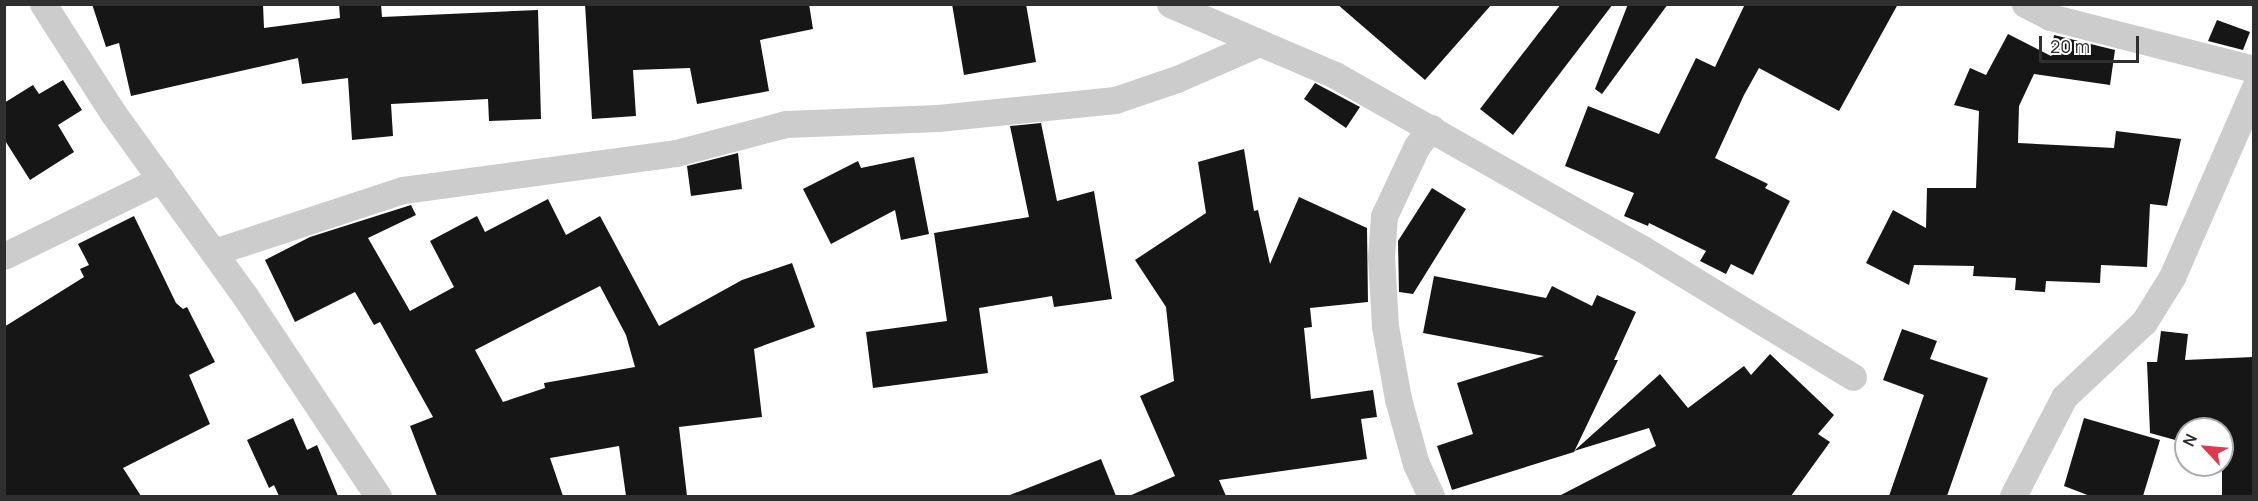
<!DOCTYPE html>
<style>
body{margin:0}
#map{position:relative;width:2258px;height:501px;overflow:hidden;background:#fff;font-family:Manrope,sans-serif}
div>[style]{position:absolute}
.building>*{inset:0;background:#161616}
.minor>*{height:27px;margin:-13.5px;padding:0 13.5px;transform-origin:13.5px;border-radius:13.5px;background:#ccc}
span{translate:-50% -50%;white-space:nowrap;text-align:center;line-height:1.15;-webkit-text-stroke:6px #fff;paint-order:stroke}
.frame{position:absolute;inset:0;border:6px solid #2f2f2f;pointer-events:none}
.north{position:absolute;left:2174px;top:417px;width:60px;height:60px;box-sizing:border-box;background:#fff;border:2px solid #acacac;border-radius:50%;rotate:296deg;font-size:16px;font-weight:700;line-height:24px;text-align:center;color:#2f2f2f}
.north::after{content:'';display:block;margin:auto;width:21px;height:27px;background:#de394f;clip-path:polygon(50% 0,100% 100%,50% 72%,0 100%)}
.scale{position:absolute;left:2039px;top:36px;width:100px;height:27px;box-sizing:border-box;border:3px solid #2f2f2f;border-top:0;padding-left:8px;font-size:18px;line-height:21px;white-space:nowrap;color:#2f2f2f;-webkit-text-stroke:4px #fff;paint-order:stroke}
</style>
<div id="map">
<div class="building">
<div style="clip-path:polygon(92px 4px,263px 4px,264px 28px,340px 18px,339px 4px,381px 4px,382px 17px,538px 10px,541px 119px,489px 121px,488px 99px,391px 104px,393px 136px,352px 140px,348px 78px,302px 84px,298px 58px,131px 96px,119px 43px,106px 47px)"></div>
<div style="clip-path:polygon(585px 4px,809px 4px,813px 29px,760px 40px,769px 91px,697px 104px,690px 68px,633px 70px,636px 116px,592px 119px)"></div>
<div style="clip-path:polygon(952px 4px,1026px 4px,1036px 62px,964px 75px)"></div>
<div style="clip-path:polygon(1337px 4px,1492px 4px,1425px 80px)"></div>
<div style="clip-path:polygon(1561px 4px,1613px 4px,1513px 135px,1480px 109px)"></div>
<div style="clip-path:polygon(1628px 4px,1668px 4px,1602px 94px,1595px 89px)"></div>
<div style="clip-path:polygon(1745px 4px,1898px 4px,1839px 111px,1759px 68px,1744px 95px,1715px 158px,1768px 184px,1765px 188px,1790px 201px,1753px 275px,1731px 264px,1726px 274px,1700px 261px,1706px 251px,1649px 223px,1648px 226px,1624px 216px,1634px 193px,1565px 166px,1588px 106px,1659px 134px,1696px 58px,1715px 67px)"></div>
<div style="clip-path:polygon(2217px 20px,2250px 32px,2243px 50px,2208px 41px)"></div>
<div style="clip-path:polygon(2008px 34px,2051px 56px,2054px 35px,2115px 50px,2110px 85px,2034px 74px,2019px 106px,2018px 143px,2114px 148px,2116px 131px,2181px 139px,2167px 206px,2150px 204px,2147px 267px,2101px 265px,2100px 283px,2046px 281px,2045px 292px,2015px 290px,2016px 278px,1973px 276px,1974px 266px,1914px 265px,1909px 285px,1866px 263px,1893px 210px,1926px 228px,1927px 188px,1976px 188px,1979px 111px,1954px 105px,1970px 68px,1986px 75px)"></div>
<div style="clip-path:polygon(63px 80px,82px 110px,58px 125px,74px 152px,30px 180px,4px 139px,4px 103px,33px 85px,39px 94px)"></div>
<div style="clip-path:polygon(1315px 83px,1360px 107px,1346px 128px,1304px 99px)"></div>
<div style="clip-path:polygon(1041px 123px,1057px 201px,1094px 191px,1112px 299px,1054px 307px,1052px 296px,979px 308px,988px 373px,873px 388px,866px 332px,947px 321px,934px 233px,1029px 217px,1010px 126px)"></div>
<div style="clip-path:polygon(1244px 149px,1254px 211px,1258px 210px,1270px 264px,1299px 197px,1367px 228px,1368px 302px,1310px 308px,1312px 327px,1304px 328px,1311px 399px,1373px 390px,1377px 417px,1361px 419px,1367px 459px,1219px 480px,1226px 496px,1129px 496px,1175px 476px,1140px 396px,1174px 381px,1166px 307px,1135px 260px,1206px 213px,1198px 162px)"></div>
<div style="clip-path:polygon(738px 153px,742px 189px,691px 196px,687px 166px)"></div>
<div style="clip-path:polygon(914px 157px,929px 234px,901px 240px,895px 210px,831px 244px,803px 189px,858px 161px,861px 168px)"></div>
<div style="clip-path:polygon(1432px 188px,1466px 209px,1413px 294px,1399px 292px,1398px 241px)"></div>
<div style="clip-path:polygon(evenodd,548px 199px,566px 235px,600px 216px,659px 326px,742px 280px,792px 263px,815px 327px,754px 349px,762px 417px,679px 427px,687px 496px,626px 496px,619px 446px,550px 458px,563px 496px,437px 496px,410px 426px,433px 417px,380px 322px,374px 325px,355px 292px,295px 322px,265px 260px,310px 237px,411px 205px,416px 215px,368px 238px,410px 311px,454px 287px,430px 241px,477px 216px,485px 232px,548px 199px,600px 286px,626px 335px,635px 367px,544px 383px,545px 388px,503px 402px,475px 350px,600px 286px)"></div>
<div style="clip-path:polygon(134px 216px,176px 303px,183px 309px,187px 307px,215px 362px,189px 375px,210px 424px,123px 468px,141px 496px,4px 496px,4px 327px,84px 277px,80px 269px,89px 265px,78px 244px)"></div>
<div style="clip-path:polygon(1434px 276px,1546px 298px,1552px 286px,1592px 306px,1597px 295px,1636px 312px,1614px 360px,1618px 360px,1574px 452px,1452px 490px,1437px 446px,1473px 434px,1457px 383px,1544px 356px,1423px 333px)"></div>
<div style="clip-path:polygon(1902px 329px,1937px 341px,1930px 359px,1988px 378px,1947px 496px,1889px 496px,1924px 395px,1883px 380px)"></div>
<div style="clip-path:polygon(2161px 331px,2188px 334px,2185px 360px,2253px 357px,2253px 496px,2222px 496px,2222px 429px,2186px 429px,2186px 443px,2150px 433px,2147px 362px,2157px 362px)"></div>
<div style="clip-path:polygon(1770px 354px,1834px 415px,1818px 434px,1830px 442px,1791px 496px,1559px 496px,1656px 446px,1649px 428px,1574px 451px,1660px 374px,1688px 408px,1744px 366px,1751px 375px)"></div>
<div style="clip-path:polygon(293px 418px,307px 450px,317px 445px,338px 496px,279px 496px,274px 485px,269px 488px,247px 440px)"></div>
<div style="clip-path:polygon(2084px 418px,2160px 440px,2143px 496px,2090px 496px,2064px 486px)"></div>
<div style="clip-path:polygon(1101px 459px,1116px 496px,1011px 496px,1010px 495px)"></div>
</div>
<div class="minor">
<div style="left:43px;top:4px;width:130px;rotate:57.3deg"></div>
<div style="left:113px;top:113px;width:226px;rotate:54.2deg"></div>
<div style="left:245px;top:296px;width:240px;rotate:56.4deg"></div>
<div style="left:1170px;top:4px;width:180px;rotate:23.3deg"></div>
<div style="left:1335px;top:75px;width:352px;rotate:29.5deg"></div>
<div style="left:1641px;top:248px;width:248px;rotate:31.3deg"></div>
<div style="left:2025px;top:4px;width:28px;rotate:27deg"></div>
<div style="left:2050px;top:17px;width:211px;rotate:14.3deg"></div>
<div style="left:214px;top:252px;width:199px;rotate:-18.2deg"></div>
<div style="left:403px;top:190px;width:275px;rotate:-7.7deg"></div>
<div style="left:676px;top:153px;width:114px;rotate:-14.8deg"></div>
<div style="left:786px;top:124px;width:152px;rotate:-2.3deg"></div>
<div style="left:938px;top:118px;width:178px;rotate:-5.8deg"></div>
<div style="left:1115px;top:100px;width:65px;rotate:-18.7deg"></div>
<div style="left:1177px;top:79px;width:90px;rotate:-23.7deg"></div>
<div style="left:4px;top:256px;width:175px;rotate:-26.1deg"></div>
<div style="left:1431px;top:496px;width:35px;rotate:-115deg"></div>
<div style="left:1416px;top:464px;width:67px;rotate:-105.5deg"></div>
<div style="left:1398px;top:399px;width:74px;rotate:-100.1deg"></div>
<div style="left:1385px;top:326px;width:69px;rotate:-93.3deg"></div>
<div style="left:1381px;top:257px;width:41px;rotate:-85.8deg"></div>
<div style="left:1384px;top:216px;width:77px;rotate:-64.8deg"></div>
<div style="left:1417px;top:146px;width:23px;rotate:-52deg"></div>
<div style="left:2013px;top:496px;width:111px;rotate:-62.7deg"></div>
<div style="left:2064px;top:397px;width:110px;rotate:-43.2deg"></div>
<div style="left:2144px;top:322px;width:53px;rotate:-58.1deg"></div>
<div style="left:2172px;top:277px;width:205px;rotate:-66.4deg"></div>
</div>
<div class="frame"></div>
<div class="north">N</div>
<div class="scale">20 m</div>
</div>
